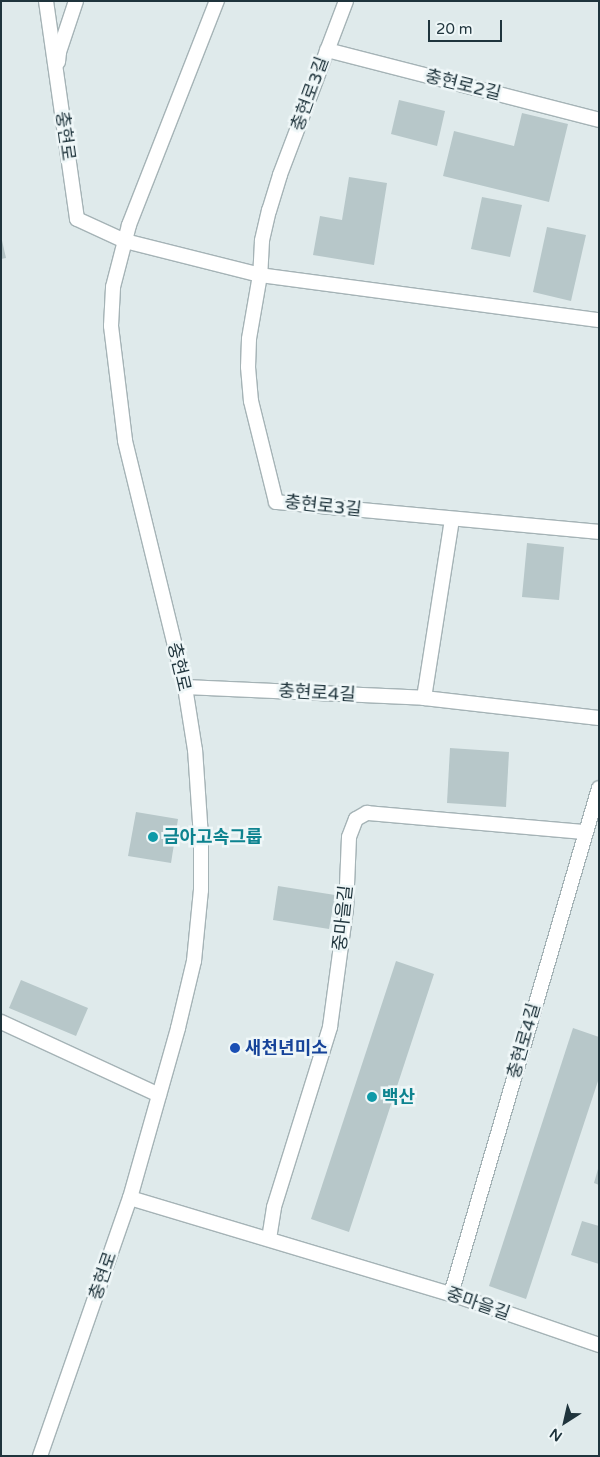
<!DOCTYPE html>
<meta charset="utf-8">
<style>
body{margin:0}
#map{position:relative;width:600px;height:1457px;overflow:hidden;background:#dfeaeb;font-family:"Varela Round","Noto Sans KR",sans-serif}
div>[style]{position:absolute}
.building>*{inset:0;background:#b7c7c9}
.roads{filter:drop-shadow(1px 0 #a5b3b6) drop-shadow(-1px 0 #a5b3b6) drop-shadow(0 1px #a5b3b6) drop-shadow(0 -1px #a5b3b6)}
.minor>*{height:14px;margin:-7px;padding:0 7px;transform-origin:7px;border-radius:7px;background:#fff}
.tertiary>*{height:14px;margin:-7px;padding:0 7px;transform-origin:7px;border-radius:7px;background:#fff}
.dots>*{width:14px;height:14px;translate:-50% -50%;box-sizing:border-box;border:2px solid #eff7f8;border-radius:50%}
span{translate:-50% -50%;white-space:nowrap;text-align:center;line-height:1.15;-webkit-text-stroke:5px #eff7f8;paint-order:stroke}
.street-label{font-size:18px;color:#1f343c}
.culture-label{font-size:18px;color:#0d838f;font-weight:700}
.left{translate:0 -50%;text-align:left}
.transit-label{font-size:18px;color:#164399;font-weight:700}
.frame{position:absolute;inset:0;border:2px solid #1f343c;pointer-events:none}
.north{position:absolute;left:540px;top:1397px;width:50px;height:50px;-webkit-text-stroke:4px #eff7f8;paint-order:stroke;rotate:215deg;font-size:14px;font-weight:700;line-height:20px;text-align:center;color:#1f343c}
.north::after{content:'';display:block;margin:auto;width:18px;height:22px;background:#1f343c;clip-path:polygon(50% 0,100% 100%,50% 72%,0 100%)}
.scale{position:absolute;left:428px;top:20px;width:74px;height:22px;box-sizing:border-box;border:2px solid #1f343c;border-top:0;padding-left:6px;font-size:15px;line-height:18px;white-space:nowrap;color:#1f343c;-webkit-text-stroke:4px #eff7f8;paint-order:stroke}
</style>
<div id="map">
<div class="building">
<div style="clip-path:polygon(399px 100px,445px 111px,437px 146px,391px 134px)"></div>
<div style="clip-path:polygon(522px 113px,568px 124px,549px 202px,443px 176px,454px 131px,514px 146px)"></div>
<div style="clip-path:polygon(349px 177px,387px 183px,374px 265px,313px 255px,320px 216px,342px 220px)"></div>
<div style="clip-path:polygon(482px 197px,522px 205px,510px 257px,471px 249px)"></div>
<div style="clip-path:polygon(547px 227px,586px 235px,571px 301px,533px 292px)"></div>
<div style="clip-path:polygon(1px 236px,6px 258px,1px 259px)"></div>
<div style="clip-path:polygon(527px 543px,564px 547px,559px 600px,522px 597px)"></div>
<div style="clip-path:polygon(450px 748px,509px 752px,506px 807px,447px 803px)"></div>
<div style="clip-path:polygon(136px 812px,178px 819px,171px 863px,128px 856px)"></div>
<div style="clip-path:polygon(278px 886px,335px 895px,329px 929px,273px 920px)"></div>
<div style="clip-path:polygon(396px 961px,434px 974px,349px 1232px,311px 1219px)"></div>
<div style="clip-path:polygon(21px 980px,88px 1008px,76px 1036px,9px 1008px)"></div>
<div style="clip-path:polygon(573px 1028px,599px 1037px,599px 1078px,526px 1299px,489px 1286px)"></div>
<div style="clip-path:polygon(598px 1169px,599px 1169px,599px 1185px,594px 1183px)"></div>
<div style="clip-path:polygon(582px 1221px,599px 1226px,599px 1264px,571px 1255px)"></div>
</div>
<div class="roads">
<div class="minor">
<div style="left:46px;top:1px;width:220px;rotate:81.9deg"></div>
<div style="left:77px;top:219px;width:53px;rotate:24.6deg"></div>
<div style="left:125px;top:241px;width:139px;rotate:14.1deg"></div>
<div style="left:260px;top:275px;width:342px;rotate:7.6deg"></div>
<div style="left:346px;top:1px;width:186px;rotate:110.8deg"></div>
<div style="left:280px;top:175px;width:37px;rotate:107deg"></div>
<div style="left:269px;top:210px;width:32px;rotate:103deg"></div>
<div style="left:262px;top:241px;width:34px;rotate:93deg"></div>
<div style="left:260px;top:275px;width:65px;rotate:99.8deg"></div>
<div style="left:249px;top:339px;width:28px;rotate:92deg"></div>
<div style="left:248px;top:367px;width:34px;rotate:85deg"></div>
<div style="left:251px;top:401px;width:104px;rotate:76.1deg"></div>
<div style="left:276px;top:502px;width:324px;rotate:5.3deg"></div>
<div style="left:327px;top:50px;width:281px;rotate:14.4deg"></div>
<div style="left:58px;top:62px;width:10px;rotate:-84deg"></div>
<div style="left:59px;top:52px;width:54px;rotate:-71.6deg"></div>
<div style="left:185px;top:687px;width:239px;rotate:2.6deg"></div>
<div style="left:424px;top:698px;width:176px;rotate:6.5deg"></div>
<div style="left:424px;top:698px;width:181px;rotate:-81.1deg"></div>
<div style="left:1px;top:1022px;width:174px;rotate:24.8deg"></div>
<div style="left:130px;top:1198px;width:335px;rotate:16.7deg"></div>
<div style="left:451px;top:1294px;width:157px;rotate:19deg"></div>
<div style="left:269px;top:1239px;width:32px;rotate:-81deg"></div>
<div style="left:274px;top:1207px;width:189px;rotate:-72.7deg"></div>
<div style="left:330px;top:1027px;width:119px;rotate:-82.3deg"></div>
<div style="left:346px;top:909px;width:72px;rotate:-87.6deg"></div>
<div style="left:349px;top:837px;width:19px;rotate:-69deg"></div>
<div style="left:356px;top:819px;width:13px;rotate:-29deg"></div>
<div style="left:367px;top:813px;width:219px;rotate:5deg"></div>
<div style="left:451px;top:1294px;width:527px;rotate:-73.7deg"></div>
</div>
<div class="tertiary">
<div style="left:40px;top:1456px;width:273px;rotate:-70.8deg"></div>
<div style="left:130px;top:1198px;width:177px;rotate:-74.2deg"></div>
<div style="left:178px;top:1028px;width:69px;rotate:-76.6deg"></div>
<div style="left:194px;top:961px;width:71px;rotate:-84.4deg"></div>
<div style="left:201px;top:890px;width:53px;rotate:-90deg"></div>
<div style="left:201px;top:837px;width:87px;rotate:-93.9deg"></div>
<div style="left:195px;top:750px;width:64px;rotate:-99deg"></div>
<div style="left:185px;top:687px;width:254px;rotate:-103.7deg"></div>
<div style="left:125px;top:440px;width:115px;rotate:-97deg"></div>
<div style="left:111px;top:326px;width:39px;rotate:-87deg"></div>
<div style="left:113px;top:287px;width:64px;rotate:-75.5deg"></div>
<div style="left:129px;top:225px;width:241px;rotate:-68.6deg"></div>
</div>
</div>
<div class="dots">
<div style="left:153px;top:837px;background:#0f9aa8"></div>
<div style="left:235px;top:1048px;background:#1a4fb4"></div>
<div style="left:372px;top:1097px;background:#0f9aa8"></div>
</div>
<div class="street-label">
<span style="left:463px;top:85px;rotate:14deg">충현로2길</span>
<span style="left:310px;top:94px;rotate:-70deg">충현로3길</span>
<span style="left:65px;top:136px;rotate:82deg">충현로</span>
<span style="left:323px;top:506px;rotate:6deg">충현로3길</span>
<span style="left:179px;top:667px;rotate:77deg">충현로</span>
<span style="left:317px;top:693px;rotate:3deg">충현로4길</span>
<span style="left:343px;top:918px;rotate:-84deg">중마을길</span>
<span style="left:524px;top:1041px;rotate:-74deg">충현로4길</span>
<span style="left:103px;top:1276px;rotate:-71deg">충현로</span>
<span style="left:478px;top:1304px;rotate:19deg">중마을길</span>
</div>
<div class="culture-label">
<span class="left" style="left:163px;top:837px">금아고속그룹</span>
<span class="left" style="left:382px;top:1097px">백산</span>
</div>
<div class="transit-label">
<span class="left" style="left:245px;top:1048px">새천년미소</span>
</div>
<div class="frame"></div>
<div class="north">N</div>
<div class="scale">20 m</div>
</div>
